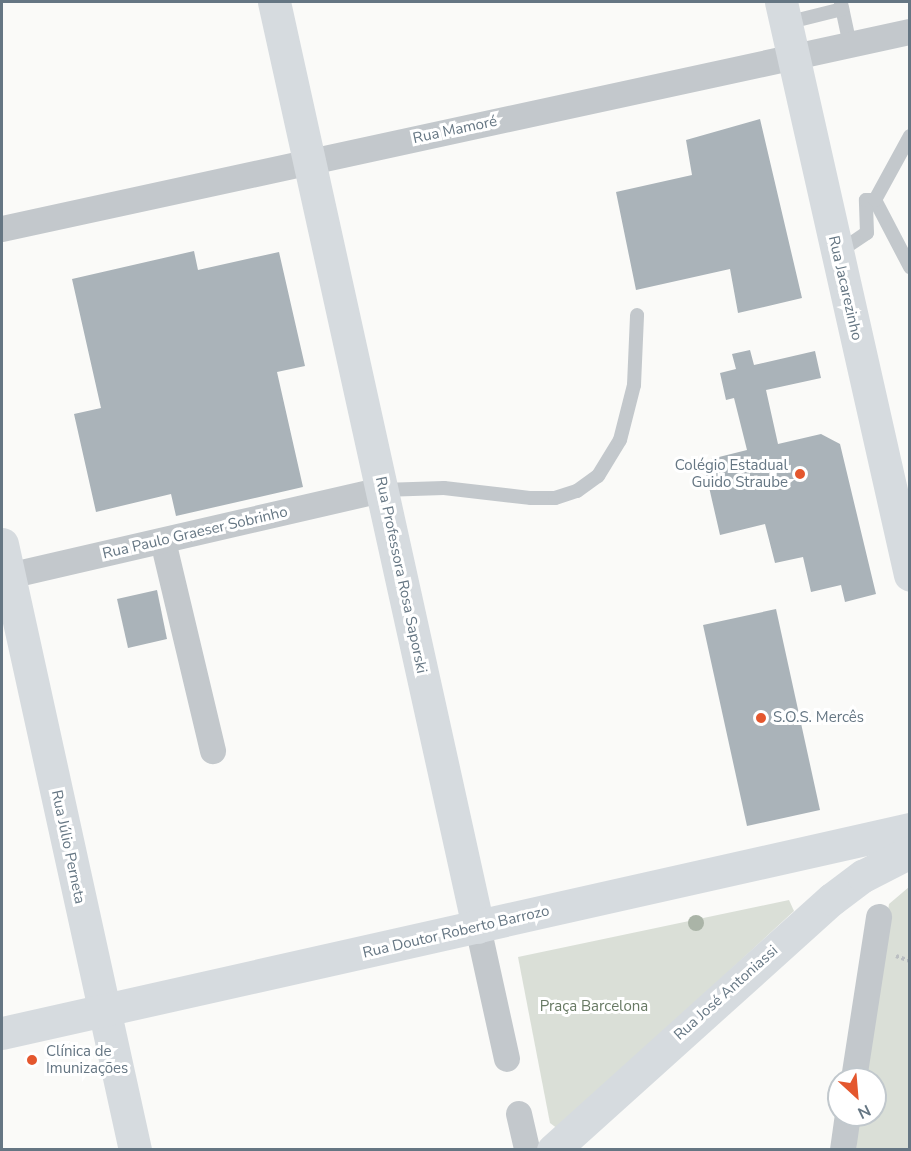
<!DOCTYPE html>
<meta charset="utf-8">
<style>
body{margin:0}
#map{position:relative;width:911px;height:1151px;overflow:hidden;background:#fafaf8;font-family:"Nunito Sans",sans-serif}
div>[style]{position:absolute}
.green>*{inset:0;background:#dadfd7}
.building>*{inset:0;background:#aab3b9}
.path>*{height:4px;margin-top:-2px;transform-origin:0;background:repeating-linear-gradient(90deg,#bbbfc2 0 3px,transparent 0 6px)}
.lane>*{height:14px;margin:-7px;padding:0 7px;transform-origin:7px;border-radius:7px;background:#c3c8cc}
.street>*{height:26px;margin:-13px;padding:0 13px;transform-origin:13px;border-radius:13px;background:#c3c8cc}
.secondary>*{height:33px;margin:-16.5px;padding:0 16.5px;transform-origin:16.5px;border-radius:16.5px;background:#d6dbdf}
.trees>*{width:16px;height:16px;margin:-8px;border-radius:50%;background:#aab4a7}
.dots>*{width:16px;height:16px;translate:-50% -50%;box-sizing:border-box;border:3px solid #fff;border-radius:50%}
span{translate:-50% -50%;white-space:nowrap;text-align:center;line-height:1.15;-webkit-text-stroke:6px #fff;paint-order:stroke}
.street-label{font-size:15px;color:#657683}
.poi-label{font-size:15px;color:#657683}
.right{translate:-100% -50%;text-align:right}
.left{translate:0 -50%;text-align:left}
.park-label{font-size:15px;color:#687a64}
.frame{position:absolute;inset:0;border:3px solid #657683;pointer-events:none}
.north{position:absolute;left:827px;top:1067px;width:60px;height:60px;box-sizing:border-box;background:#fff;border:2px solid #c1c8cd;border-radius:50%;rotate:154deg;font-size:16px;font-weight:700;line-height:24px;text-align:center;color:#657683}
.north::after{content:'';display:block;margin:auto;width:21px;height:27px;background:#e4572e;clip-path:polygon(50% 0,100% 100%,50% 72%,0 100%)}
</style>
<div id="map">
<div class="green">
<div style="clip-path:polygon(909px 887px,909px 1149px,856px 1150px,859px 1115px,875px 1115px,875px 1079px,862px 1079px,889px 904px)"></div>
<div style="clip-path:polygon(789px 900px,794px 911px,558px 1129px,550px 1123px,518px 957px)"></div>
</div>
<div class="building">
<div style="clip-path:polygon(760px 119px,802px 298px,738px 313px,730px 269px,636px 290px,616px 192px,692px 175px,686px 140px)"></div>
<div style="clip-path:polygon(194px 251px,198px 270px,279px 252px,305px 366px,277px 372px,303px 487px,176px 516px,171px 494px,96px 512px,74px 414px,101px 408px,72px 279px)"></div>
<div style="clip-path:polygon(750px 350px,754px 365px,815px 351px,821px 378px,766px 390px,778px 444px,821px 434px,840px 444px,876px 594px,845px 602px,841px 585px,811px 592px,803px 557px,775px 563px,765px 524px,720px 535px,703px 461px,747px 450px,734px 398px,726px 400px,720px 373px,736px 369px,732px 354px)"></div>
<div style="clip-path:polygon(157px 590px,167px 639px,128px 648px,117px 599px)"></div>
<div style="clip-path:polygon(776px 609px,820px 810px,747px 826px,703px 625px)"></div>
</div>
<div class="path">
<div style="left:896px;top:956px;width:15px;rotate:20deg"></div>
</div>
<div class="lane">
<div style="left:841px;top:3px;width:43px;rotate:77.9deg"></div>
<div style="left:786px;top:23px;width:58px;rotate:-14deg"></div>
<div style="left:875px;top:200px;width:76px;rotate:62.4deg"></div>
<div style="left:837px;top:253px;width:36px;rotate:-34deg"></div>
<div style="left:867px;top:233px;width:33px;rotate:-92deg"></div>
<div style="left:866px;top:200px;width:9px"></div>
<div style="left:875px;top:200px;width:73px;rotate:-61.3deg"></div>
<div style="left:382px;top:490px;width:62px;rotate:-1.8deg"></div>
<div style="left:444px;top:488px;width:88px;rotate:6.6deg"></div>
<div style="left:531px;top:498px;width:24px"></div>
<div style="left:555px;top:498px;width:23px;rotate:-18deg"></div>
<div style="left:577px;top:491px;width:26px;rotate:-36deg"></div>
<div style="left:598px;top:476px;width:42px;rotate:-58.6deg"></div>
<div style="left:620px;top:440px;width:57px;rotate:-75.7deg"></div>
<div style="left:634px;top:385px;width:70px;rotate:-87.5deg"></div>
</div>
<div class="street">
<div style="left:2px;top:229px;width:929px;rotate:-12.24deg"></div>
<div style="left:163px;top:541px;width:216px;rotate:76.6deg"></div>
<div style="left:9px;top:576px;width:383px;rotate:-13deg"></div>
<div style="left:478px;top:927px;width:135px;rotate:77.6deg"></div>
<div style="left:854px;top:1079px;width:164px;rotate:-81.2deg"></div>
<div style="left:519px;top:1114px;width:37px;rotate:77deg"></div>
<div style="left:843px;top:1150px;width:35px;rotate:-82deg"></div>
</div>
<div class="secondary">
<div style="left:274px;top:2px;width:947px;rotate:77.56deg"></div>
<div style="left:781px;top:2px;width:587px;rotate:77.31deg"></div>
<div style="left:2px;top:544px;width:620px;rotate:77.62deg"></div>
<div style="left:2px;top:1033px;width:931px;rotate:-12.66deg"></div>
<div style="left:553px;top:1150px;width:375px;rotate:-42deg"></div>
<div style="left:832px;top:899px;width:39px;rotate:-37deg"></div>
<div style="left:863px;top:876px;width:53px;rotate:-27.1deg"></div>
</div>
<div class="trees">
<div style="left:696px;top:923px"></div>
</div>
<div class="dots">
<div style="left:800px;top:474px;background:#e4572e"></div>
<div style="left:761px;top:718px;background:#e4572e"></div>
<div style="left:32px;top:1060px;background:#e4572e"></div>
</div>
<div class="street-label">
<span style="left:455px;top:130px;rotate:-12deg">Rua Mamoré</span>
<span style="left:845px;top:288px;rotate:77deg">Rua Jacarezinho</span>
<span style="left:195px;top:533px;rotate:-13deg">Rua Paulo Graeser Sobrinho</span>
<span style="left:401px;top:575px;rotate:78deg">Rua Professora Rosa Saporski</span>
<span style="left:68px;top:847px;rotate:78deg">Rua Júlio Perneta</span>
<span style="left:456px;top:932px;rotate:-13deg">Rua Doutor Roberto Barrozo</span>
<span style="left:726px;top:993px;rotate:-42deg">Rua José Antoniassi</span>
</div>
<div class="poi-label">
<span class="right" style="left:788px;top:474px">Colégio Estadual<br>Guido Straube</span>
<span class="left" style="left:773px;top:718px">S.O.S. Mercês</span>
<span class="left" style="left:46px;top:1060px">Clínica de<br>Imunizações</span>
</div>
<div class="park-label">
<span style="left:594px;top:1007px">Praça Barcelona</span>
</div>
<div class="frame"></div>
<div class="north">N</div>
</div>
